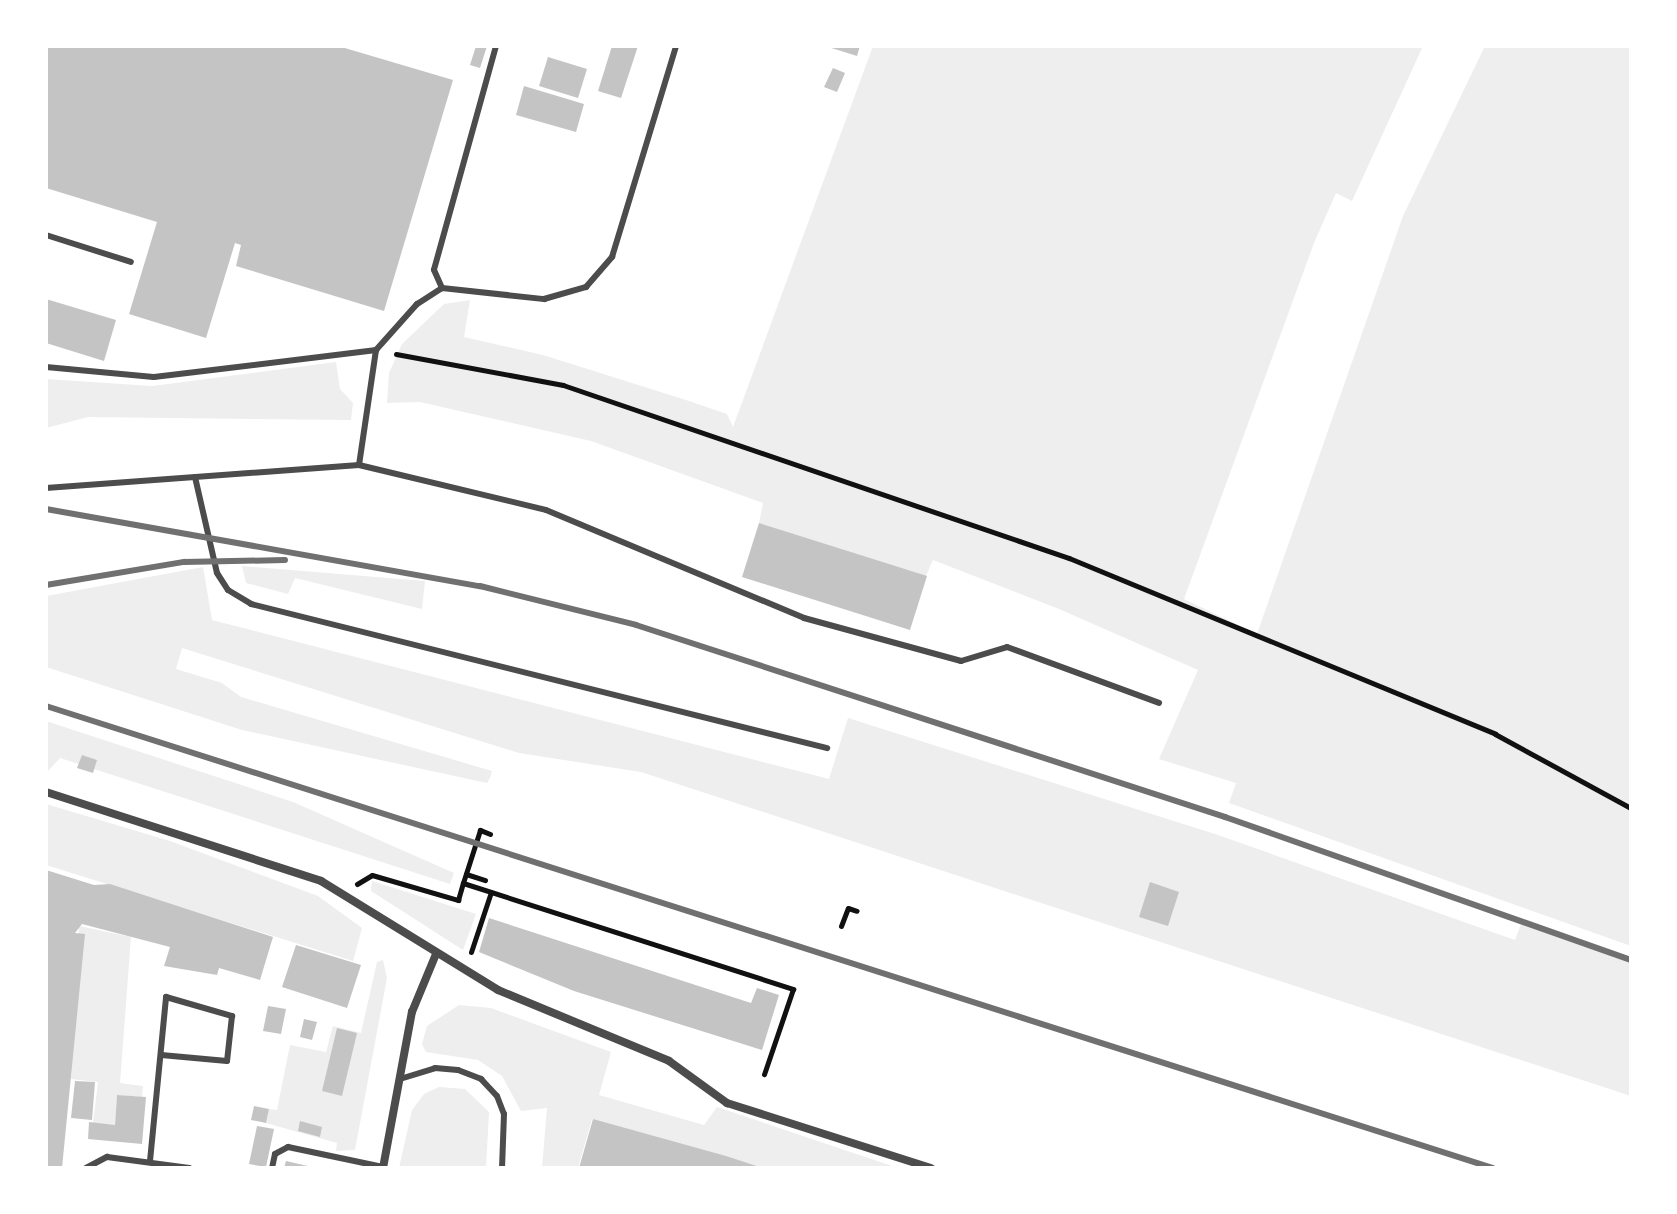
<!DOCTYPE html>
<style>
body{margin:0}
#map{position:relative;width:1677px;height:1214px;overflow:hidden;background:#fff;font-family:"Alegreya Sans",sans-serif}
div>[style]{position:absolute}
.green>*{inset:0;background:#eee}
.building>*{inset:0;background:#c4c4c4}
.path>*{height:5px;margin:-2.5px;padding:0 2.5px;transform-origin:2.5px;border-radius:2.5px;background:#111}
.service>*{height:6px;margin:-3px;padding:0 3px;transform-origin:3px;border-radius:3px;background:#4c4c4c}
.minor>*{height:8px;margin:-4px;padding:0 4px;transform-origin:4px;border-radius:4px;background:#4c4c4c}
.rail>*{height:6px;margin:-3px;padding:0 3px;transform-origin:3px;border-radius:3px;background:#707070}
span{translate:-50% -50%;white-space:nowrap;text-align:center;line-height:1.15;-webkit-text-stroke:6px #fff;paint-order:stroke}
.frame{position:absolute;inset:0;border:48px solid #fff;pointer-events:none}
</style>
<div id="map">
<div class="green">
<div style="clip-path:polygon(873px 46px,1423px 46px,1352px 201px,1336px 193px,1314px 243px,1184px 599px,1257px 634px,1403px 216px,1485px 46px,1631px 46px,1631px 946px,1229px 803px,1236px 783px,1159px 759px,1198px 670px,1059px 609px,933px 560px,925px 578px,759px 523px,763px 503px,591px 441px,420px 402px,387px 403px,389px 373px,402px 344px,444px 304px,470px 300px,464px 337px,543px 355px,686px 400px,727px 414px,733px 427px)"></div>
<div style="clip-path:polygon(336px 362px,340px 389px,353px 403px,351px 420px,88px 417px,46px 428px,46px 379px,152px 386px)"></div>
<div style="clip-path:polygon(242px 566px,425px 581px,422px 609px,295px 578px,288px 594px,246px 583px)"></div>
<div style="clip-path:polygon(203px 567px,212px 620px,829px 779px,848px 718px,1218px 835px,1515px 940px,1521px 924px,1631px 963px,1631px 1096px,641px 772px,519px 753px,182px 648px,176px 669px,222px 683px,241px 697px,492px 771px,490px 778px,487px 783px,242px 730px,46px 667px,46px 596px)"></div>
<div style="clip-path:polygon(46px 721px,293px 802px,454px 873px,450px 884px,60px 758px,46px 773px)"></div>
<div style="clip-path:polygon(46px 804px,170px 841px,318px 896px,362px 928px,353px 961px,46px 865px)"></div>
<div style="clip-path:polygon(372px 881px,476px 914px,463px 950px,371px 891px)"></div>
<div style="clip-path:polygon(79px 926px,131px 937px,120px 1083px,143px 1086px,142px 1097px,117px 1095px,115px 1125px,93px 1123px,98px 1082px,71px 1079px)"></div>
<div style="clip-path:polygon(383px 960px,387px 978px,355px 1150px,336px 1151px,337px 1143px,266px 1123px,269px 1109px,277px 1110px,290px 1045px,326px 1052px,333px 1026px,361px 1033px,377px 962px)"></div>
<div style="clip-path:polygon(459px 1005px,491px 1008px,611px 1052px,599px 1095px,704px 1125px,717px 1107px,898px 1168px,765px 1168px,592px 1119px,578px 1168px,542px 1168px,547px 1108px,521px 1111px,502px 1076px,478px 1060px,426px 1052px,422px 1044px,427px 1026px)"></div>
<div style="clip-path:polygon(439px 1087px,465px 1089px,489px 1112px,486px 1168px,399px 1168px,412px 1110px,424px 1094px)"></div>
</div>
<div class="building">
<div style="clip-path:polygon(46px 46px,338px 46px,453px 80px,384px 311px,236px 266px,241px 245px,235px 243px,206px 338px,129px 314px,157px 222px,46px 188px)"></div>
<div style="clip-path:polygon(476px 46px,487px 46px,480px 68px,470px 65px)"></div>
<div style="clip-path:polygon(612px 46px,638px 46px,621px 98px,598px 91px)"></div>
<div style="clip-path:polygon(825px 46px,860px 46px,857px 56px)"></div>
<div style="clip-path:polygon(548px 57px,587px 69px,578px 98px,539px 86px)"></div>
<div style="clip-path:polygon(833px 68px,845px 73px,837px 92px,824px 87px)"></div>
<div style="clip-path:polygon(524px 86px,584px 104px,576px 132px,516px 115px)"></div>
<div style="clip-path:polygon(46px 299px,116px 320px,104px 361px,46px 343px)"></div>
<div style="clip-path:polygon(759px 523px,927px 576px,910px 630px,742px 577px)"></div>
<div style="clip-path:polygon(82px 755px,97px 760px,93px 773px,77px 768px)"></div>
<div style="clip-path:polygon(46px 870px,94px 885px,110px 884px,273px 937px,260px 980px,219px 968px,217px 975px,164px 966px,170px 947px,82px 924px,75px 933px,85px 934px,62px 1168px,46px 1168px)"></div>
<div style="clip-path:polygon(1150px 882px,1179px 892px,1168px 926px,1139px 917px)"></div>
<div style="clip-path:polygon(489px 918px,751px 1003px,757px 988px,779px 995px,762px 1050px,574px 991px,479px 952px)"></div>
<div style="clip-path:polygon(296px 945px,361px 965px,347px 1008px,282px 987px)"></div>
<div style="clip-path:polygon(268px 1006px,286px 1009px,281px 1034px,263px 1031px)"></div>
<div style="clip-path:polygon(304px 1019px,317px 1022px,312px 1040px,300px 1037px)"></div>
<div style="clip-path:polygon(337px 1028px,357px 1033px,342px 1096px,322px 1091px)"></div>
<div style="clip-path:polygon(75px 1081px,95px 1082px,92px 1120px,71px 1118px)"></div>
<div style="clip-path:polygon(117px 1095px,146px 1097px,142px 1144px,88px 1139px,89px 1122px,115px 1125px)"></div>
<div style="clip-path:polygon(254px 1106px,269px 1109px,266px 1123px,251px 1120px)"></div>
<div style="clip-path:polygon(593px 1119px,726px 1156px,763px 1168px,579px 1168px)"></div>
<div style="clip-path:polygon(300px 1121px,322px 1127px,320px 1137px,298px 1131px)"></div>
<div style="clip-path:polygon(257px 1126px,274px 1129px,266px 1167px,249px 1164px)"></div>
<div style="clip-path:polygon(286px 1161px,312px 1167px,312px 1168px,284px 1168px)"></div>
</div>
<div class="path">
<div style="left:396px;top:354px;width:170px;rotate:10.5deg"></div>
<div style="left:563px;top:385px;width:535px;rotate:18.88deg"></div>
<div style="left:1069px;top:558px;width:461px;rotate:22.4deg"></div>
<div style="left:1495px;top:734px;width:155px;rotate:28.6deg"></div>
<div style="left:490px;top:834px;width:11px;rotate:-158deg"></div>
<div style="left:480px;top:830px;width:56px;rotate:107.8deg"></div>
<div style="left:463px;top:883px;width:347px;rotate:17.8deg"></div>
<div style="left:793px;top:989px;width:90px;rotate:108.8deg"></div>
<div style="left:466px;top:874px;width:20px;rotate:18deg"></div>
<div style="left:357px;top:884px;width:17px;rotate:-31deg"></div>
<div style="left:372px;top:875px;width:90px;rotate:16.2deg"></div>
<div style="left:458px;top:900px;width:18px;rotate:-74deg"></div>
<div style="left:841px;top:926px;width:19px;rotate:-69deg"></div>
<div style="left:848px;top:908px;width:9px;rotate:18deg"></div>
<div style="left:471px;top:952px;width:63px;rotate:-71.6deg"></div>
</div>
<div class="service">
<div style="left:496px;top:46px;width:232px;rotate:105.5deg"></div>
<div style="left:434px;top:270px;width:20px;rotate:66deg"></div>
<div style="left:442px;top:288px;width:103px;rotate:6.2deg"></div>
<div style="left:544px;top:299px;width:44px;rotate:-15.9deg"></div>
<div style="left:586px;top:287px;width:40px;rotate:-49deg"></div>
<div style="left:612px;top:257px;width:220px;rotate:-73.1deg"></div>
<div style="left:46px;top:235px;width:89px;rotate:17.6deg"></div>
<div style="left:442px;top:288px;width:30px;rotate:147deg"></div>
<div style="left:417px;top:304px;width:62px;rotate:131.7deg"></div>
<div style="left:376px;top:350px;width:116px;rotate:98.4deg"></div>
<div style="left:359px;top:465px;width:192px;rotate:13.5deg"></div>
<div style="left:546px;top:510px;width:280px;rotate:22.7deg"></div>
<div style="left:804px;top:618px;width:163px;rotate:15.3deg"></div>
<div style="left:961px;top:661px;width:48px;rotate:-16.9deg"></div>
<div style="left:1007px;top:647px;width:162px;rotate:20.2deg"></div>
<div style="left:46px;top:367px;width:108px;rotate:5.3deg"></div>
<div style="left:154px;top:377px;width:224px;rotate:-6.9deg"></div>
<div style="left:195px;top:477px;width:98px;rotate:77.1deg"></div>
<div style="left:217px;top:573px;width:20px;rotate:57deg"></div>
<div style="left:228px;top:590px;width:27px;rotate:31deg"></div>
<div style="left:251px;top:604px;width:594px;rotate:14.04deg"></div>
<div style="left:46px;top:488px;width:314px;rotate:-4.2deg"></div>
<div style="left:400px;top:1079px;width:37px;rotate:-17deg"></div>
<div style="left:435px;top:1068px;width:23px;rotate:5deg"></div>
<div style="left:458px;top:1070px;width:25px;rotate:21deg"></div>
<div style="left:481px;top:1079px;width:23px;rotate:47deg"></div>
<div style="left:497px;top:1096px;width:19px;rotate:69deg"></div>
<div style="left:504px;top:1114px;width:54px;rotate:92.1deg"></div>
<div style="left:150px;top:1161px;width:165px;rotate:-84.4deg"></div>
<div style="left:166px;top:997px;width:69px;rotate:16.1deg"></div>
<div style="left:232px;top:1016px;width:45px;rotate:96.3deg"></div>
<div style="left:227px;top:1061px;width:66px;rotate:-174.8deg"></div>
<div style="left:86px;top:1168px;width:24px;rotate:-28deg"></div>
<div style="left:107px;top:1157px;width:83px;rotate:7.6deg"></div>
<div style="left:272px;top:1168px;width:14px;rotate:-78deg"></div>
<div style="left:275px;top:1154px;width:15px;rotate:-28deg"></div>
<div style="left:288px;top:1147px;width:97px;rotate:11.9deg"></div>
</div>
<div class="minor">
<div style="left:46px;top:792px;width:289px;rotate:17.9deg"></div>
<div style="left:321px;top:881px;width:208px;rotate:31.6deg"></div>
<div style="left:498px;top:990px;width:185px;rotate:22.5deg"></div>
<div style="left:669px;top:1061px;width:72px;rotate:35.9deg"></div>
<div style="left:727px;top:1103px;width:214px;rotate:17.7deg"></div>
<div style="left:383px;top:1168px;width:159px;rotate:-79.5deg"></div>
<div style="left:412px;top:1012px;width:63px;rotate:-67.5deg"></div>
</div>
<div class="rail">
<div style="left:46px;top:509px;width:441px;rotate:10.1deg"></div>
<div style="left:480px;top:586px;width:161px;rotate:14deg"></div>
<div style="left:636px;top:625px;width:620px;rotate:18.05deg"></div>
<div style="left:1225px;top:817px;width:430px;rotate:19.4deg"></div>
<div style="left:46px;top:585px;width:140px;rotate:-9.5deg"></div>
<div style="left:184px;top:562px;width:101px;rotate:-1.1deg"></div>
<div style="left:46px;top:706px;width:1519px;rotate:17.71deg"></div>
</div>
<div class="frame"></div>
</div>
